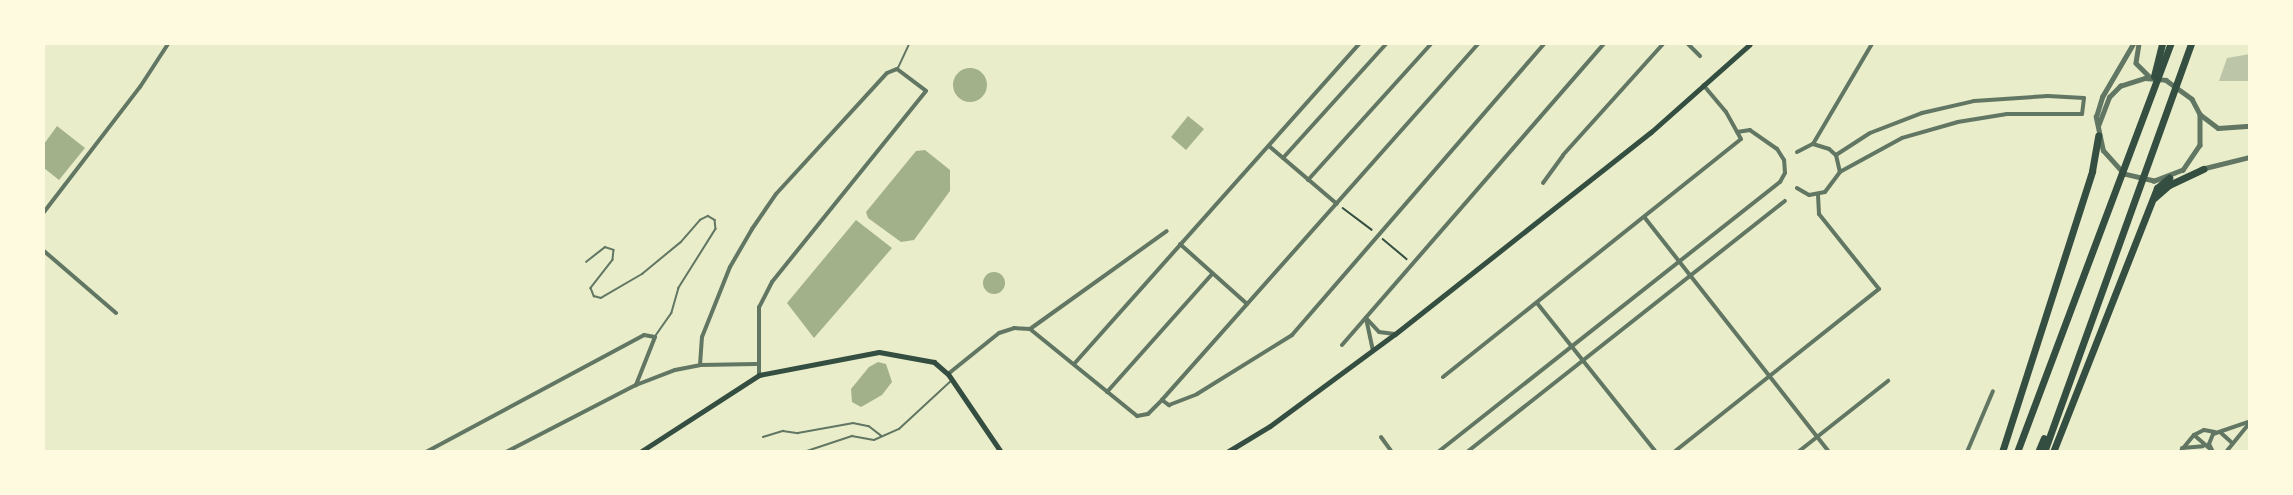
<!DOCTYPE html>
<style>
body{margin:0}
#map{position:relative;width:2293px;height:495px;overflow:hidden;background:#e9edc9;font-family:"Titillium Web",sans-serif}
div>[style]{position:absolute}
.water>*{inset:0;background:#a3b18a}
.round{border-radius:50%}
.building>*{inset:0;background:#bcc5a7}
.path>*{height:1.5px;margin:-0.75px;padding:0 0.75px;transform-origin:0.75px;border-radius:0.75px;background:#344e41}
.service>*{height:1.5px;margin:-0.75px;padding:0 0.75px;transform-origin:0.75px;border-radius:0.75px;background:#617663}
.minor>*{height:4px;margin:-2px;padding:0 2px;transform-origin:2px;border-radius:2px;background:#617663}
.tertiary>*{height:4.5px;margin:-2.25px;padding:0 2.25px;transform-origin:2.25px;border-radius:2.25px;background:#617663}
.secondary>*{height:5px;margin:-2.5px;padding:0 2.5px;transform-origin:2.5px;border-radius:2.5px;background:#344e41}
.motorway>*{height:7px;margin:-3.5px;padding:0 3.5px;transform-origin:3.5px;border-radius:3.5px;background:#344e41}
span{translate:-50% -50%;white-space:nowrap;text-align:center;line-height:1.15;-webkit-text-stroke:4.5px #fefae0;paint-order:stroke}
.frame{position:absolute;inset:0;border:45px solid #fefae0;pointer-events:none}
</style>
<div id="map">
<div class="water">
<div class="round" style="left:953px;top:68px;width:34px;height:34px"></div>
<div style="clip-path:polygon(1188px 116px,1204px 129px,1186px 150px,1171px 137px)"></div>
<div style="clip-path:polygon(57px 126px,85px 148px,59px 180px,44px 168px,44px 144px)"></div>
<div style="clip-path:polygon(925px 150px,950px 170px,950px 191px,914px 240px,901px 242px,868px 218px,866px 212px,916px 151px)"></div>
<div style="clip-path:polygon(856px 220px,892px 248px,814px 338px,787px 303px)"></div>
<div class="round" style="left:983px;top:272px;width:22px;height:22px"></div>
<div style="clip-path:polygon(878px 362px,886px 364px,892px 382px,882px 395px,861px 407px,852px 402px,851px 389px,869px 367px)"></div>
</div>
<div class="building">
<div style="clip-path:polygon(2250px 54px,2250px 81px,2219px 81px,2227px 58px)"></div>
</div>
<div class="path">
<div style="left:1343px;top:208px;width:36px;rotate:37deg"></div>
<div style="left:1383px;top:239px;width:31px;rotate:40deg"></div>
</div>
<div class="service">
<div style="left:898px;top:68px;width:26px;rotate:-65deg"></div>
<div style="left:586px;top:262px;width:24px;rotate:-38deg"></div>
<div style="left:605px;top:247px;width:9px;rotate:18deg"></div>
<div style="left:614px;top:250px;width:10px;rotate:96deg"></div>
<div style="left:613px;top:260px;width:36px;rotate:128deg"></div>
<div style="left:591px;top:288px;width:9px;rotate:69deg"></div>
<div style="left:594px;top:296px;width:7px;rotate:16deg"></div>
<div style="left:601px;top:298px;width:48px;rotate:-30.3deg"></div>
<div style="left:642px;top:274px;width:50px;rotate:-39.4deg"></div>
<div style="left:681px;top:242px;width:29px;rotate:-49deg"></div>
<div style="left:700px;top:220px;width:9px;rotate:-27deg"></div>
<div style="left:708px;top:216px;width:8px;rotate:30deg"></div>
<div style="left:715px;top:220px;width:9px;rotate:84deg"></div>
<div style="left:716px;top:229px;width:70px;rotate:122.1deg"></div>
<div style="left:679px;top:288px;width:26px;rotate:106deg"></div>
<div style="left:672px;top:313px;width:29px;rotate:125deg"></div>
<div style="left:763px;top:437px;width:21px;rotate:-17deg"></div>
<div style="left:783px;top:431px;width:15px;rotate:8deg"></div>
<div style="left:798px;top:433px;width:56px;rotate:-10.3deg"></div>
<div style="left:853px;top:423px;width:16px;rotate:11deg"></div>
<div style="left:869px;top:426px;width:16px;rotate:38deg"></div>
<div style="left:804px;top:452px;width:51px;rotate:-18.4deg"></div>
<div style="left:852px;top:436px;width:22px;rotate:10deg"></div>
<div style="left:874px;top:440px;width:27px;rotate:-24deg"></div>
<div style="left:899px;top:429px;width:69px;rotate:-42.7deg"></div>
<div style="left:834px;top:452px;width:18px"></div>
</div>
<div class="minor">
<div style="left:1478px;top:44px;width:476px;rotate:131.6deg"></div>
<div style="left:1162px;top:400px;width:9px;rotate:36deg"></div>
<div style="left:1169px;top:405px;width:30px;rotate:-21deg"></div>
<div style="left:1197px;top:394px;width:112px;rotate:-31.8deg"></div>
<div style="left:1292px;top:335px;width:385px;rotate:-49.1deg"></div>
<div style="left:1688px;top:44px;width:17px;rotate:45deg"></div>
<div style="left:1813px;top:144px;width:116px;rotate:-59.5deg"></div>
<div style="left:1269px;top:146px;width:89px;rotate:40.5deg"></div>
<div style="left:1797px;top:152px;width:18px;rotate:-27deg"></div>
<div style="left:1813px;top:144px;width:17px;rotate:17deg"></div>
<div style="left:1829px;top:149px;width:9px;rotate:41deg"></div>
<div style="left:1836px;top:155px;width:17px;rotate:77deg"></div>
<div style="left:1840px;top:172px;width:25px;rotate:127deg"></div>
<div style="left:1825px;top:192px;width:16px;rotate:169deg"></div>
<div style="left:1809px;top:195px;width:14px;rotate:-150deg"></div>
<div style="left:1836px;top:155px;width:40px;rotate:-32.9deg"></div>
<div style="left:1870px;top:133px;width:56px;rotate:-21deg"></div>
<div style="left:1922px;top:113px;width:53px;rotate:-13deg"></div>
<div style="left:1974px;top:101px;width:74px;rotate:-3.9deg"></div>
<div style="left:2048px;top:96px;width:36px;rotate:3deg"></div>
<div style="left:2084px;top:98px;width:16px;rotate:97deg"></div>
<div style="left:2082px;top:114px;width:75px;rotate:180deg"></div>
<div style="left:2007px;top:114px;width:50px;rotate:170.7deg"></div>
<div style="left:1958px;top:122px;width:58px;rotate:164.1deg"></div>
<div style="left:1902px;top:138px;width:71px;rotate:151.3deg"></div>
<div style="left:1283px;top:158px;width:154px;rotate:-47.9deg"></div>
<div style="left:1308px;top:180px;width:183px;rotate:-47.9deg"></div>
<div style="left:1543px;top:183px;width:34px;rotate:-54deg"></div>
<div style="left:1563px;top:155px;width:149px;rotate:-48deg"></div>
<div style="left:44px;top:212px;width:158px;rotate:-52.5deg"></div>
<div style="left:140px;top:87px;width:51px;rotate:-56.9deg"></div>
<div style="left:1645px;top:218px;width:298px;rotate:51.8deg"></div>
<div style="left:1180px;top:244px;width:90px;rotate:41.8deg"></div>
<div style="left:44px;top:251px;width:95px;rotate:40.7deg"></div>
<div style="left:1537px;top:303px;width:191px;rotate:51.4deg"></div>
<div style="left:1366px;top:318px;width:19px;rotate:47deg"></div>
<div style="left:1379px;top:332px;width:16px;rotate:7deg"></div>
<div style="left:1366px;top:318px;width:34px;rotate:78deg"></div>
<div style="left:1030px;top:329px;width:168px;rotate:-35.6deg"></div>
<div style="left:1342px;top:345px;width:399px;rotate:-49deg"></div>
<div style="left:1074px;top:364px;width:429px;rotate:-48.3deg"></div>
<div style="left:700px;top:365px;width:28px;rotate:-86deg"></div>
<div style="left:702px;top:337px;width:75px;rotate:-68.2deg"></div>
<div style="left:730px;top:267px;width:44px;rotate:-59.9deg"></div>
<div style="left:752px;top:229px;width:42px;rotate:-55.6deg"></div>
<div style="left:776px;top:194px;width:164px;rotate:-47.5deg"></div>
<div style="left:887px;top:73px;width:11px;rotate:-22deg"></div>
<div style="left:897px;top:69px;width:36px;rotate:37deg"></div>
<div style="left:926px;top:91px;width:245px;rotate:128.9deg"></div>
<div style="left:772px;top:282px;width:28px;rotate:117deg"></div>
<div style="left:759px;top:307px;width:68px;rotate:90deg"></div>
<div style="left:948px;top:374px;width:65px;rotate:-38.8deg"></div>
<div style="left:999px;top:333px;width:16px;rotate:-18deg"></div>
<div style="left:1014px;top:328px;width:16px;rotate:4deg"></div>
<div style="left:1030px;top:329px;width:138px;rotate:39.1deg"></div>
<div style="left:1137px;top:416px;width:11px;rotate:-10deg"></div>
<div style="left:1148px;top:414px;width:20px;rotate:-45deg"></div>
<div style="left:1443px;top:377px;width:381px;rotate:-38.6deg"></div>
<div style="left:1741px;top:139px;width:31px;rotate:-119deg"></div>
<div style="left:1726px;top:112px;width:35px;rotate:-130deg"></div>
<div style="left:1107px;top:392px;width:158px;rotate:-48.3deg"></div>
<div style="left:2220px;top:432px;width:15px;rotate:42deg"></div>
<div style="left:2194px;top:435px;width:23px;rotate:41deg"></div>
<div style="left:1381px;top:437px;width:19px;rotate:54deg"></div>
<div style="left:2182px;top:448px;width:21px;rotate:-5deg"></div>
<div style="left:426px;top:452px;width:247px;rotate:-28.2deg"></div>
<div style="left:644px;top:335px;width:11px;rotate:10deg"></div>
<div style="left:655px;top:337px;width:52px;rotate:111.6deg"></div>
<div style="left:506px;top:452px;width:146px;rotate:-27.3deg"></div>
<div style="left:636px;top:385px;width:42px;rotate:-21deg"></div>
<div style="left:675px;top:370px;width:25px;rotate:-11deg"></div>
<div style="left:700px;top:365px;width:56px;rotate:-1deg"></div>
<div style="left:1438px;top:452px;width:436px;rotate:-38.3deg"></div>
<div style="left:1780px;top:182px;width:10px;rotate:-61deg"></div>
<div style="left:1785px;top:173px;width:13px;rotate:-94deg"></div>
<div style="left:1784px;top:160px;width:13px;rotate:-122deg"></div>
<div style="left:1777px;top:149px;width:33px;rotate:-145deg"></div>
<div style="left:1750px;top:130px;width:13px;rotate:171deg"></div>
<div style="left:1467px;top:452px;width:405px;rotate:-38.3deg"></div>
<div style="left:1674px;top:452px;width:262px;rotate:-38.5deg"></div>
<div style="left:1879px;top:289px;width:96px;rotate:-128.7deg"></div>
<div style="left:1819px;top:214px;width:20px;rotate:-93deg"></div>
<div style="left:1798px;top:452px;width:115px;rotate:-38.3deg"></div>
<div style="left:1967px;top:452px;width:66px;rotate:-66.9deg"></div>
<div style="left:2180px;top:452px;width:22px;rotate:-51deg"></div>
<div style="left:2194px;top:435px;width:11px;rotate:-27deg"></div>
<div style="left:2204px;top:430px;width:11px;rotate:10deg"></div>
<div style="left:2213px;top:452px;width:9px;rotate:-117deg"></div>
<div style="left:2209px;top:444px;width:11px;rotate:-68deg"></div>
<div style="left:2213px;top:434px;width:39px;rotate:-19deg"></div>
<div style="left:2226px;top:452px;width:38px;rotate:-51deg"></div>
</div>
<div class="tertiary">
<div style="left:2139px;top:44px;width:19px;rotate:99deg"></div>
<div style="left:2136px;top:63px;width:20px;rotate:45deg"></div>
<div style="left:2201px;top:115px;width:21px;rotate:37deg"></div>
<div style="left:2218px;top:128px;width:32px;rotate:-4deg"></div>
<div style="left:2098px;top:126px;width:31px;rotate:-69deg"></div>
<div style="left:2109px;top:97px;width:16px;rotate:-45deg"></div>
<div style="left:2120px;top:86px;width:26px;rotate:-18deg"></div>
<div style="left:2145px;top:78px;width:21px;rotate:5deg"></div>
<div style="left:2166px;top:80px;width:32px;rotate:36deg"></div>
<div style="left:2192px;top:99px;width:17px;rotate:62deg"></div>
<div style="left:2200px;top:114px;width:31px;rotate:90deg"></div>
<div style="left:2200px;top:145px;width:30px;rotate:124deg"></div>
<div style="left:2183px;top:170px;width:31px;rotate:159deg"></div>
<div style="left:2154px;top:181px;width:31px;rotate:-167deg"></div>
<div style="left:2124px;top:174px;width:31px;rotate:-132deg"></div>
<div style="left:2103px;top:151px;width:35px;rotate:-102deg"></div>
<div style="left:2096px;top:117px;width:21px;rotate:-73deg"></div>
<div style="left:2102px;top:97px;width:61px;rotate:-59.7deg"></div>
<div style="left:2201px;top:169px;width:50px;rotate:-13.8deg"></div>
</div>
<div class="secondary">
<div style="left:640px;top:452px;width:142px;rotate:-32.9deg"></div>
<div style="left:759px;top:375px;width:122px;rotate:-10.9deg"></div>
<div style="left:879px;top:352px;width:56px;rotate:10.3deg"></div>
<div style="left:934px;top:362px;width:18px;rotate:41deg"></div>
<div style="left:948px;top:374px;width:94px;rotate:55.8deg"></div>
<div style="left:1227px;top:452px;width:50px;rotate:-31.2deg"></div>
<div style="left:1270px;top:426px;width:155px;rotate:-36.4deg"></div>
<div style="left:1395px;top:334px;width:326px;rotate:-38.3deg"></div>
<div style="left:1651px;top:132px;width:132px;rotate:-41.6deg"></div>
</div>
<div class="motorway">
<div style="left:2154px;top:76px;width:33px;rotate:-76deg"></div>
<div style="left:2154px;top:198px;width:20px;rotate:-41deg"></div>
<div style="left:2169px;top:185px;width:38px;rotate:-25deg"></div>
<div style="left:2002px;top:452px;width:295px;rotate:-72.2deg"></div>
<div style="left:2092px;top:171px;width:36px;rotate:-80deg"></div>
<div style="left:2017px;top:452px;width:436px;rotate:-69.4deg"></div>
<div style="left:2038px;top:452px;width:15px;rotate:-67deg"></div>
<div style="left:2044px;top:452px;width:434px;rotate:-70.2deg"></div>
<div style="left:2053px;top:452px;width:284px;rotate:-68.5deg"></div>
<div style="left:2157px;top:188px;width:16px;rotate:-40deg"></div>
</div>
<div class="frame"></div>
</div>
